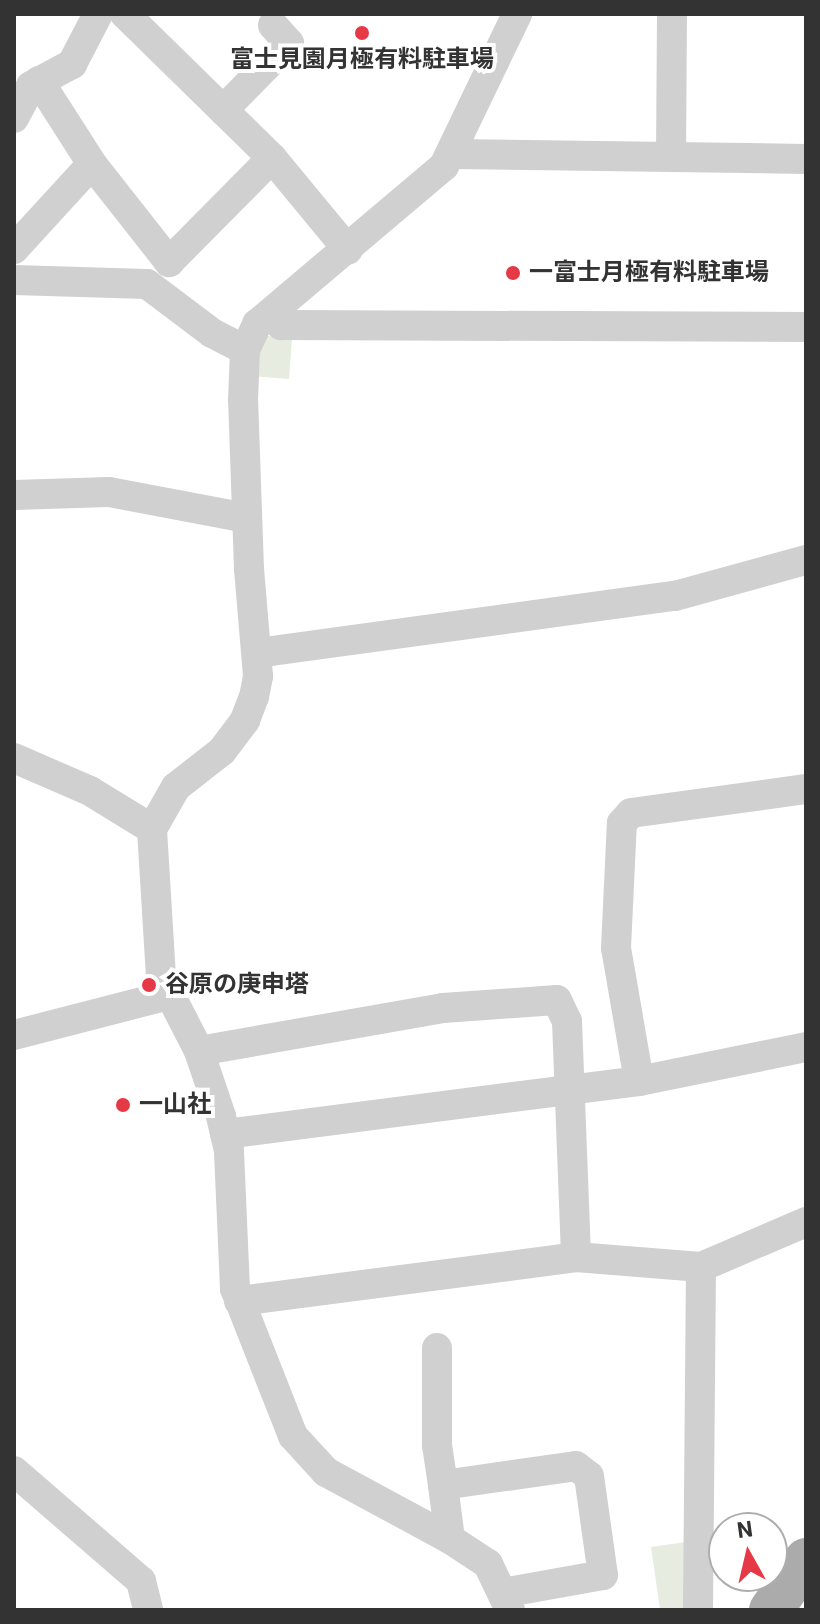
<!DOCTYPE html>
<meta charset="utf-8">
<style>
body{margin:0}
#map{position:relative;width:820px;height:1624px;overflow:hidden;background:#fff;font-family:Roboto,"Noto Sans JP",sans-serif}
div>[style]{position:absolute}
.green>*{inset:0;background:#e6ecdf}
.street>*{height:30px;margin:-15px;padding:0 15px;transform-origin:15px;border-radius:15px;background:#d0d0d0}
.primary>*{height:44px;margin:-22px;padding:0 22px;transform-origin:22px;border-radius:22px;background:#ababab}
.dots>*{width:22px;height:22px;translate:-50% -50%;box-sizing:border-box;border:4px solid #fff;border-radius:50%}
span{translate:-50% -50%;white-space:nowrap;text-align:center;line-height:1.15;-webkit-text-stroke:8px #fff;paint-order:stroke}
.poi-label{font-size:24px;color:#333;font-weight:700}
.left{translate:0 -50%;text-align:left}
.frame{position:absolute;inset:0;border:16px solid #333;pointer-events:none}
.north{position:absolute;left:708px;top:1512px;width:80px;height:80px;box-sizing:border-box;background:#fff;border:2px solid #adadad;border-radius:50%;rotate:352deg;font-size:22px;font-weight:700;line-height:32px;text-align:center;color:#333}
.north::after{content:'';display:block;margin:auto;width:28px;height:36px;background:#e63946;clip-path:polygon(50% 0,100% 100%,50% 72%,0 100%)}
</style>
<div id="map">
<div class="green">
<div style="clip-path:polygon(261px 335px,292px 339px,289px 379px,251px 376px)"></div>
<div style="clip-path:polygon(686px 1542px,686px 1610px,653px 1610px,660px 1609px,651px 1547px)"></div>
</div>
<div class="street">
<div style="left:125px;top:14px;width:206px;rotate:44.4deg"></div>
<div style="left:272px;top:158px;width:119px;rotate:50.4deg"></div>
<div style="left:39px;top:81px;width:98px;rotate:57.4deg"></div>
<div style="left:92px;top:164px;width:125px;rotate:51.8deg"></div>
<div style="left:169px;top:262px;width:146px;rotate:-45.3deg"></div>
<div style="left:223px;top:110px;width:94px;rotate:-45.4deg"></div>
<div style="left:289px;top:43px;width:24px;rotate:-132deg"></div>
<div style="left:14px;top:118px;width:36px;rotate:-62deg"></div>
<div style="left:31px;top:86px;width:47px;rotate:-28.2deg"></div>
<div style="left:72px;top:64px;width:56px;rotate:-62.5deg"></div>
<div style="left:453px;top:154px;width:353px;rotate:0.8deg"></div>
<div style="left:671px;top:157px;width:143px;rotate:-89.6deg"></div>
<div style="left:14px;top:249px;width:115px;rotate:-47.5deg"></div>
<div style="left:14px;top:280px;width:133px;rotate:1.7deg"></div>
<div style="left:147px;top:284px;width:81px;rotate:37deg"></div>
<div style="left:212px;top:333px;width:37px;rotate:27deg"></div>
<div style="left:271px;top:313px;width:16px;rotate:50deg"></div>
<div style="left:281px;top:325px;width:525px;rotate:0.22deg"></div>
<div style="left:14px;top:495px;width:95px;rotate:-1.8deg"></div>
<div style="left:109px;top:492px;width:140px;rotate:10.7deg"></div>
<div style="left:257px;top:653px;width:422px;rotate:-7.8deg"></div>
<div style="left:675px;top:596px;width:136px;rotate:-15.4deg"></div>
<div style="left:14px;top:758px;width:83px;rotate:23.5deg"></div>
<div style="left:90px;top:791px;width:73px;rotate:31.5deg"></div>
<div style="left:14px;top:1035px;width:160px;rotate:-14.5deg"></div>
<div style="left:199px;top:1051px;width:248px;rotate:-10deg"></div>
<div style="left:443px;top:1008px;width:114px;rotate:-4deg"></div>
<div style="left:557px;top:1000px;width:23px;rotate:65deg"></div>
<div style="left:567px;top:1021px;width:236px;rotate:87.8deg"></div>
<div style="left:639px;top:1081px;width:135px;rotate:-99.8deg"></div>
<div style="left:616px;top:948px;width:125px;rotate:-87.3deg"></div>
<div style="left:622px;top:823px;width:13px;rotate:-48deg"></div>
<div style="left:631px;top:813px;width:177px;rotate:-7.8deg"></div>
<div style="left:225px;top:1134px;width:417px;rotate:-7.3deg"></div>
<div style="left:639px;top:1081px;width:170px;rotate:-11.5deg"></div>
<div style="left:239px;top:1301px;width:340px;rotate:-7.4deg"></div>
<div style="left:576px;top:1257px;width:125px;rotate:4.6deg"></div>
<div style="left:701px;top:1267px;width:114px;rotate:-23.2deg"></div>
<div style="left:437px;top:1348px;width:97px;rotate:90deg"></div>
<div style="left:437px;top:1445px;width:40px;rotate:81.5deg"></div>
<div style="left:14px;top:1471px;width:168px;rotate:40.9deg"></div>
<div style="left:141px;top:1581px;width:30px;rotate:76deg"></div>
<div style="left:450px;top:1539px;width:54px;rotate:-97.4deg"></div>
<div style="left:443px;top:1485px;width:134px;rotate:-8.1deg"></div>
<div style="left:576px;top:1466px;width:16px;rotate:38deg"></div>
<div style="left:589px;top:1476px;width:100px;rotate:82deg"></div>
<div style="left:603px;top:1575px;width:102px;rotate:169.8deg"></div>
<div style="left:510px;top:1610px;width:51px;rotate:-115.6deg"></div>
<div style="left:488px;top:1564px;width:45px;rotate:-146.7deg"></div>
<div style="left:450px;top:1539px;width:141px;rotate:-151.6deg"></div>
<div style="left:326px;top:1472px;width:49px;rotate:-132.5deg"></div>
<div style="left:293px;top:1436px;width:158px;rotate:-111.5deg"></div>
<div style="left:235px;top:1289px;width:138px;rotate:-92.5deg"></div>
<div style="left:229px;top:1151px;width:36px;rotate:-103deg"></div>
<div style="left:221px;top:1116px;width:69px;rotate:-108.7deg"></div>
<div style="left:199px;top:1051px;width:83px;rotate:-117.2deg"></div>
<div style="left:161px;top:977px;width:148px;rotate:-93.5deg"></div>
<div style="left:152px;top:829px;width:48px;rotate:-60.3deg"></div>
<div style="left:176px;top:787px;width:58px;rotate:-38deg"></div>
<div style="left:222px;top:751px;width:39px;rotate:-53deg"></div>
<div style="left:245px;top:720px;width:25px;rotate:-69deg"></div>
<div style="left:254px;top:697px;width:21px;rotate:-79deg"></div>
<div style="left:258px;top:676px;width:107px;rotate:-94.8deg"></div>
<div style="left:249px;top:569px;width:168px;rotate:-92deg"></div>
<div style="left:243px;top:401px;width:51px;rotate:-87.8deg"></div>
<div style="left:245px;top:350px;width:29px;rotate:-65deg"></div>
<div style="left:257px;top:324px;width:245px;rotate:-40.2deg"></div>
<div style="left:444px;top:166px;width:169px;rotate:-64.3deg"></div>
<div style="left:698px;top:1610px;width:343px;rotate:-89.5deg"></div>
</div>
<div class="primary">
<div style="left:771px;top:1610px;width:61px;rotate:-55deg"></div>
</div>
<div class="dots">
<div style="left:362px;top:33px;background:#e63946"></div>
<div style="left:513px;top:273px;background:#e63946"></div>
<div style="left:149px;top:985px;background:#e63946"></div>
<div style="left:123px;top:1105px;background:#e63946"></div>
</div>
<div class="poi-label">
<span style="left:362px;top:60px">富士見園月極有料駐車場</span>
<span class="left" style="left:529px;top:273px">一富士月極有料駐車場</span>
<span class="left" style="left:165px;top:985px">谷原の庚申塔</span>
<span class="left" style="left:139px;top:1105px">一山社</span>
</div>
<div class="frame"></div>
<div class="north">N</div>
</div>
